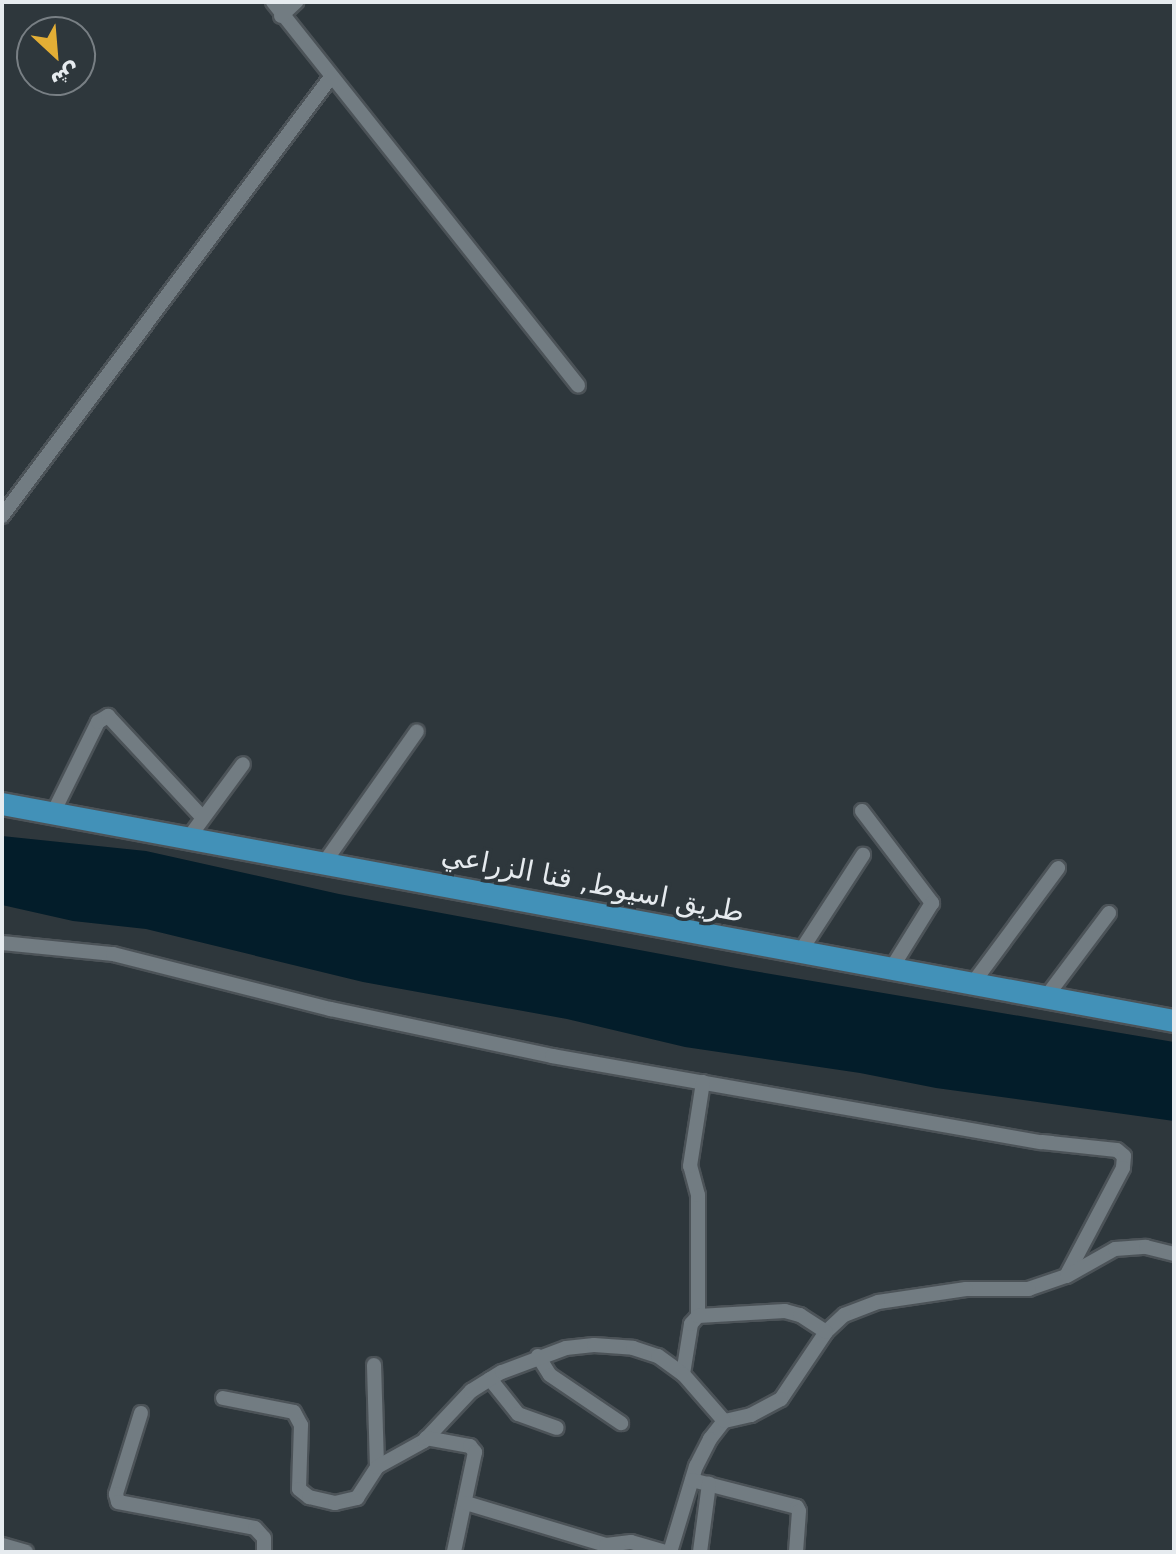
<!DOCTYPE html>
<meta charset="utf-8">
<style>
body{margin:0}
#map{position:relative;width:1176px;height:1554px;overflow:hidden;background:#2e373c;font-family:"DejaVu Sans","Noto Sans Arabic",sans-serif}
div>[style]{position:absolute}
.water>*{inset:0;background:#031d2a}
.roads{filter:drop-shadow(2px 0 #4c5358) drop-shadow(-2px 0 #4c5358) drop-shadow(0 2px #4c5358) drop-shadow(0 -2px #4c5358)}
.minor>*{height:14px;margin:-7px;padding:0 7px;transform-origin:7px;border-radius:7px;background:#727c82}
.trunk>*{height:22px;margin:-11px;padding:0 11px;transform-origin:11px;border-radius:11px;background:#4291b8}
span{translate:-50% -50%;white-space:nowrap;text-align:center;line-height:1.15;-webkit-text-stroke:7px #2e373c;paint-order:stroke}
.street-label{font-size:28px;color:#e6ebef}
.frame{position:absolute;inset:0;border:4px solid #e6ebef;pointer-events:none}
.north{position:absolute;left:16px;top:16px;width:80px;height:80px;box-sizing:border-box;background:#2e373c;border:2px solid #787f84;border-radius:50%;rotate:154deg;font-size:22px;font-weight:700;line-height:32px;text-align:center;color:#e6ebef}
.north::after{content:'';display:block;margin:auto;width:28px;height:36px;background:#e3ae35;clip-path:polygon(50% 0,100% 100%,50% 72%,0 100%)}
</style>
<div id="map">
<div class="water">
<div style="clip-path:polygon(2px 836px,146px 851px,339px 894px,736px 968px,1174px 1042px,1174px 1121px,936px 1088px,860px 1073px,685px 1047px,567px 1019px,363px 982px,146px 929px,73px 921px,2px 905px)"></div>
</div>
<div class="roads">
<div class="minor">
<div style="left:273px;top:2px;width:490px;rotate:51.5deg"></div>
<div style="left:281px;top:16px;width:21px;rotate:-43deg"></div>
<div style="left:2px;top:516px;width:549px;rotate:-53.15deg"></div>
<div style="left:862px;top:811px;width:116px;rotate:52.7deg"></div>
<div style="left:932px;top:903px;width:78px;rotate:121.8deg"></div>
<div style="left:53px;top:813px;width:102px;rotate:-63.7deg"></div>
<div style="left:98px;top:722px;width:12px;rotate:-31deg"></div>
<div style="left:108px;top:716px;width:139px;rotate:47deg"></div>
<div style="left:190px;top:836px;width:89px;rotate:-53.6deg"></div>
<div style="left:324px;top:863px;width:161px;rotate:-54.8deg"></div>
<div style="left:2px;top:943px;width:112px;rotate:5.7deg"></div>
<div style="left:113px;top:954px;width:225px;rotate:14.2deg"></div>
<div style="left:331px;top:1009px;width:226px;rotate:12deg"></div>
<div style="left:552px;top:1056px;width:497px;rotate:10deg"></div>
<div style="left:1042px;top:1142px;width:75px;rotate:6.1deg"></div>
<div style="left:1117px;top:1150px;width:9px;rotate:41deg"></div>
<div style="left:1124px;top:1156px;width:12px;rotate:95deg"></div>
<div style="left:1123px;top:1168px;width:122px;rotate:117.8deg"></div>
<div style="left:1066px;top:1276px;width:39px;rotate:161deg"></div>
<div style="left:1029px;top:1289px;width:63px;rotate:180deg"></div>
<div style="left:966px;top:1289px;width:89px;rotate:171.6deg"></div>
<div style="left:878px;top:1302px;width:36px;rotate:159deg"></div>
<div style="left:844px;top:1315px;width:25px;rotate:137deg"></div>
<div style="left:826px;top:1332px;width:81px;rotate:123.9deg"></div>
<div style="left:781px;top:1399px;width:34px;rotate:152deg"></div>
<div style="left:751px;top:1415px;width:28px;rotate:167deg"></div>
<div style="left:724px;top:1421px;width:23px;rotate:128deg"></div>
<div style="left:710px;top:1439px;width:30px;rotate:117deg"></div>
<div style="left:696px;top:1466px;width:90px;rotate:106.8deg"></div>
<div style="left:800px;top:952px;width:116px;rotate:-57deg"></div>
<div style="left:973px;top:983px;width:143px;rotate:-53.5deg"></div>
<div style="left:1046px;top:997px;width:105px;rotate:-53.1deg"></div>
<div style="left:1067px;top:1276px;width:55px;rotate:-29.4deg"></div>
<div style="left:1115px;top:1249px;width:31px;rotate:-4deg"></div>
<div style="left:1146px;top:1247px;width:29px;rotate:14deg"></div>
<div style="left:698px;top:1316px;width:121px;rotate:-90deg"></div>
<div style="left:698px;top:1195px;width:30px;rotate:-105deg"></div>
<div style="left:690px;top:1166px;width:85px;rotate:-81.2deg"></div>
<div style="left:538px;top:1356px;width:22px;rotate:58deg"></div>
<div style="left:550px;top:1375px;width:86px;rotate:34.1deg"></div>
<div style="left:374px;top:1365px;width:102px;rotate:88.3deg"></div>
<div style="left:683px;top:1374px;width:51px;rotate:-80.9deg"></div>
<div style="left:691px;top:1324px;width:11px;rotate:-49deg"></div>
<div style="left:698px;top:1316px;width:87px;rotate:-3.3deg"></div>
<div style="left:785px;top:1311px;width:16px;rotate:15deg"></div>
<div style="left:800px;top:1315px;width:31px;rotate:33deg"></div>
<div style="left:490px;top:1379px;width:45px;rotate:51.3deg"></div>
<div style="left:518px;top:1414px;width:41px;rotate:19.7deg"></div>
<div style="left:223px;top:1398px;width:72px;rotate:11.2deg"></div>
<div style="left:294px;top:1412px;width:15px;rotate:62deg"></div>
<div style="left:301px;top:1425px;width:64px;rotate:91.8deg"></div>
<div style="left:299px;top:1489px;width:13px;rotate:39deg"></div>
<div style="left:309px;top:1497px;width:27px;rotate:13deg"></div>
<div style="left:335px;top:1503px;width:23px;rotate:-13deg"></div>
<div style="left:357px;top:1498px;width:37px;rotate:-57deg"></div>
<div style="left:377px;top:1467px;width:54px;rotate:-29deg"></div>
<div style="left:424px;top:1441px;width:69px;rotate:-46.8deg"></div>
<div style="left:471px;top:1391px;width:36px;rotate:-32deg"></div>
<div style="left:502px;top:1372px;width:68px;rotate:-20.6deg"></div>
<div style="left:566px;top:1348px;width:28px;rotate:-6deg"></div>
<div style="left:594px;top:1345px;width:39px;rotate:4deg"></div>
<div style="left:633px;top:1348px;width:26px;rotate:18deg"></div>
<div style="left:658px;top:1356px;width:31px;rotate:36deg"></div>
<div style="left:683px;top:1374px;width:62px;rotate:48.9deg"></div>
<div style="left:141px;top:1413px;width:85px;rotate:107.2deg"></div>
<div style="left:116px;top:1494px;width:8px;rotate:76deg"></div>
<div style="left:118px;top:1502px;width:139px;rotate:10.7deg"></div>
<div style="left:255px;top:1528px;width:13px;rotate:48deg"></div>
<div style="left:264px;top:1538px;width:14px;rotate:90deg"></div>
<div style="left:426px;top:1438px;width:45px;rotate:10.3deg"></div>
<div style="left:470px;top:1446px;width:8px;rotate:50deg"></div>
<div style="left:475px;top:1452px;width:102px;rotate:101.9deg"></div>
<div style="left:692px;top:1480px;width:108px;rotate:14.4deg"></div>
<div style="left:797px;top:1507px;width:4px;rotate:63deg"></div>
<div style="left:799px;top:1511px;width:41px;rotate:94.2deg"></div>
<div style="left:466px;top:1503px;width:146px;rotate:16.7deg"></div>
<div style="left:606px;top:1545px;width:25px;rotate:-7deg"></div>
<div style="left:631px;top:1542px;width:35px;rotate:16deg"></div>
<div style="left:2px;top:1545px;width:25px;rotate:16deg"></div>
<div style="left:700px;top:1552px;width:69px;rotate:-82.5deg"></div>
</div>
<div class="trunk">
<div style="left:2px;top:804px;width:1192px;rotate:10.49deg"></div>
</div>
</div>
<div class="street-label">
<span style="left:593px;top:884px;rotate:11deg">طريق اسيوط, قنا الزراعي</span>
</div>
<div class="frame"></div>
<div class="north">ش</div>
</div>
